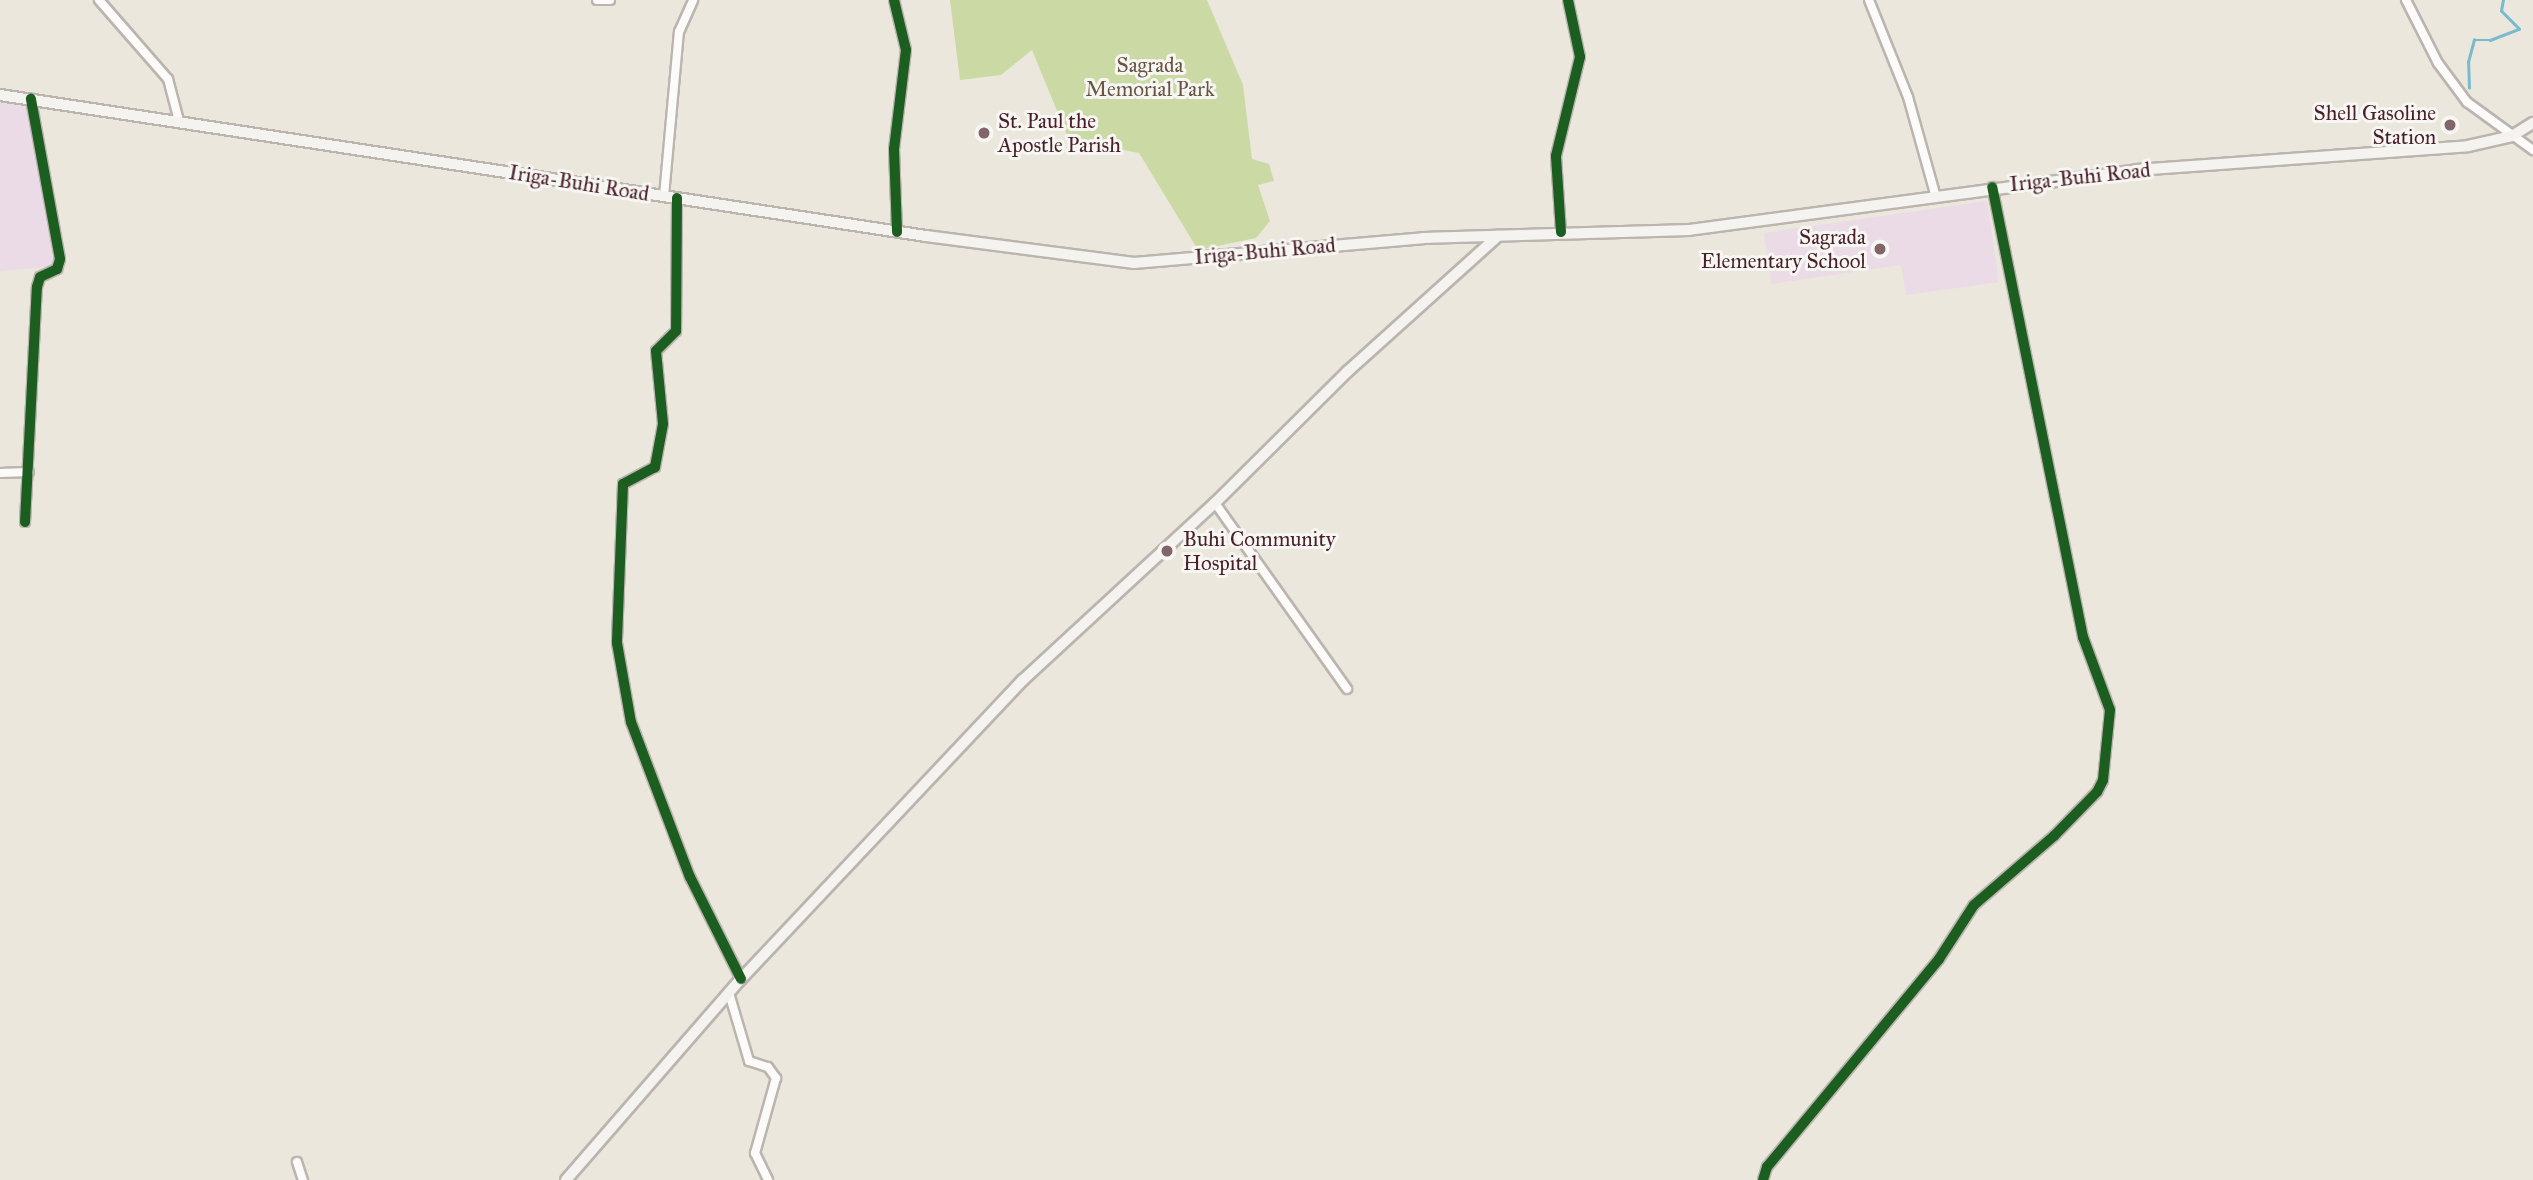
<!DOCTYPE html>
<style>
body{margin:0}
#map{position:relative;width:2533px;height:1180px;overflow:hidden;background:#ebe7dc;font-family:"IM FELL Great Primer",serif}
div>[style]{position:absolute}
.built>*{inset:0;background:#eadbe6}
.green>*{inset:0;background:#cbdaa4}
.stream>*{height:2.5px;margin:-1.25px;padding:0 1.25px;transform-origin:1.25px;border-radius:1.25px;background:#78bbcd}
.roads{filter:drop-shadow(2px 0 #bbb4af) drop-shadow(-2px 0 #bbb4af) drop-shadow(0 2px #bbb4af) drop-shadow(0 -2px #bbb4af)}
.minor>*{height:8px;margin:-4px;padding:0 4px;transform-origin:4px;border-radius:4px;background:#fcfbfa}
.secondary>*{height:10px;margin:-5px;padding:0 5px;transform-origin:5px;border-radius:5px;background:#f5f3ef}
.cycleway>*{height:10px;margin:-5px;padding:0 5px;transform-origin:5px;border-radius:5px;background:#1b5e20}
.dots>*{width:19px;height:19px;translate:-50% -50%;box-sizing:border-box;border:4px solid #f6f6f2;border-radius:50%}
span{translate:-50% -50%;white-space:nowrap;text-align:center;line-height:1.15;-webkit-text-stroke:6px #f6f6f2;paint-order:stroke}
.park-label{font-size:21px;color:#695442}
.poi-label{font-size:21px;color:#4a1f2b}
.right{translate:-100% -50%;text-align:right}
.left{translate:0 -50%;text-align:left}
.street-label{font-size:21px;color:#4a1f2b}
</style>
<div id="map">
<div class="built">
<div style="clip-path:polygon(0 103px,32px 107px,55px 266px,0 271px)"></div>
<div style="clip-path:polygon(1987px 201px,1999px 282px,1906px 295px,1901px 265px,1771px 284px,1764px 233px)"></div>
</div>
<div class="green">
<div style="clip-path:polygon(950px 0,1207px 0,1243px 85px,1252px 159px,1269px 164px,1274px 181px,1258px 185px,1270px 221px,1256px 238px,1198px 250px,1139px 153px,1069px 140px,1032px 50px,1001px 75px,960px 80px)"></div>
</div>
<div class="stream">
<div style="left:2469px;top:88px;width:26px;rotate:-92deg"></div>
<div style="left:2468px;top:62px;width:23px;rotate:-75deg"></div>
<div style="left:2474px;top:40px;width:16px"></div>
<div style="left:2490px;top:40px;width:31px;rotate:-21deg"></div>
<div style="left:2519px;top:29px;width:25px;rotate:-135deg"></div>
<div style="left:2501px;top:11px;width:11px;rotate:-80deg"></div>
</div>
<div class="roads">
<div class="minor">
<div style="left:99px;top:0;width:105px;rotate:48.9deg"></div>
<div style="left:168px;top:79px;width:43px;rotate:75.3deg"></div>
<div style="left:597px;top:0;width:13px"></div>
<div style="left:894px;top:0;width:51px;rotate:76.5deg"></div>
<div style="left:906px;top:50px;width:100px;rotate:96.9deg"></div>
<div style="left:894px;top:149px;width:83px;rotate:87.9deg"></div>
<div style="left:1869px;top:0;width:105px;rotate:68.1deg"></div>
<div style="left:1908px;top:97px;width:104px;rotate:74.4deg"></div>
<div style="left:2406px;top:0;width:71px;rotate:63.1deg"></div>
<div style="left:2438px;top:63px;width:49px;rotate:53.4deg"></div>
<div style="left:2467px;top:102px;width:82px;rotate:36deg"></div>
<div style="left:664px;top:196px;width:165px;rotate:-84.8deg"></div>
<div style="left:679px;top:32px;width:35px;rotate:-66deg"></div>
<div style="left:677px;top:198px;width:133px;rotate:90.4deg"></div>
<div style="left:676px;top:331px;width:28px;rotate:135deg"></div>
<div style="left:656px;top:351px;width:73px;rotate:84.5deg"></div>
<div style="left:663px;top:424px;width:44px;rotate:100.5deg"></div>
<div style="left:655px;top:467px;width:36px;rotate:152deg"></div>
<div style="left:623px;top:484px;width:159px;rotate:92.2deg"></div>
<div style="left:617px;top:643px;width:80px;rotate:80deg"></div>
<div style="left:631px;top:722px;width:166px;rotate:69.2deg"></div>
<div style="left:690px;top:877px;width:114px;rotate:63.4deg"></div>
<div style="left:1561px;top:232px;width:76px;rotate:-93.8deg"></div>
<div style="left:1556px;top:156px;width:102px;rotate:-76.4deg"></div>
<div style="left:1580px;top:57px;width:58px;rotate:-101.9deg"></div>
<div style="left:0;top:473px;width:29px;rotate:-2deg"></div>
<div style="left:1215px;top:503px;width:228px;rotate:54.6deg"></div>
<div style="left:25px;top:522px;width:235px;rotate:-87.1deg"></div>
<div style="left:37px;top:287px;width:10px;rotate:-73deg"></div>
<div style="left:40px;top:277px;width:19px;rotate:-25deg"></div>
<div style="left:57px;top:269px;width:10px;rotate:-73deg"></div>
<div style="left:60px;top:259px;width:163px;rotate:-100.3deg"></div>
<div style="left:729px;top:993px;width:71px;rotate:73.6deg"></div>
<div style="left:749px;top:1061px;width:20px;rotate:18deg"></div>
<div style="left:768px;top:1067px;width:14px;rotate:54deg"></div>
<div style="left:776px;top:1078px;width:78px;rotate:105.6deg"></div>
<div style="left:755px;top:1153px;width:30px;rotate:64deg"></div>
<div style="left:297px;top:1162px;width:19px;rotate:72deg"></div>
<div style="left:1763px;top:1180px;width:14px;rotate:-73deg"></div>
<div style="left:1767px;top:1167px;width:270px;rotate:-50.4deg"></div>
<div style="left:1939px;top:959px;width:64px;rotate:-57.1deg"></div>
<div style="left:1974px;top:905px;width:106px;rotate:-40.8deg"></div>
<div style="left:2054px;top:836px;width:62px;rotate:-45.7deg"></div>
<div style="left:2097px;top:792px;width:13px;rotate:-63deg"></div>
<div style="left:2103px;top:780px;width:70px;rotate:-84.3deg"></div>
<div style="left:2110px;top:710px;width:78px;rotate:-110.3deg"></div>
<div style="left:2083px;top:637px;width:459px;rotate:-101.4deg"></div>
</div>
<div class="secondary">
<div style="left:0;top:95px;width:937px;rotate:8.66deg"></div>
<div style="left:926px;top:236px;width:210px;rotate:7.4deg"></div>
<div style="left:1134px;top:263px;width:290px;rotate:-4.9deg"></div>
<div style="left:1423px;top:238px;width:266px;rotate:-1.7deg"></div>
<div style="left:1689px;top:230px;width:451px;rotate:-7.6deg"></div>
<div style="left:2136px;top:170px;width:333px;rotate:-4.1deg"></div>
<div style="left:2468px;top:146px;width:45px;rotate:-12.8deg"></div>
<div style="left:2512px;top:136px;width:25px;rotate:-32deg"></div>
<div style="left:566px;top:1180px;width:267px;rotate:-49deg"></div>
<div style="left:741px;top:979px;width:411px;rotate:-46.7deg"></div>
<div style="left:1023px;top:680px;width:261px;rotate:-42.7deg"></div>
<div style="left:1215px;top:503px;width:187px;rotate:-44.8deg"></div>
<div style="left:1348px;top:371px;width:202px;rotate:-42deg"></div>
</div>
</div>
<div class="cycleway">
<div style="left:894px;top:0;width:51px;rotate:76.5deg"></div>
<div style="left:906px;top:50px;width:100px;rotate:96.9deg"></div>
<div style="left:894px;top:149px;width:83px;rotate:87.9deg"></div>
<div style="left:677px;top:198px;width:133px;rotate:90.4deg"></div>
<div style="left:676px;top:331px;width:28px;rotate:135deg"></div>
<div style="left:656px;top:351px;width:73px;rotate:84.5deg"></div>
<div style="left:663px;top:424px;width:44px;rotate:100.5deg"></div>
<div style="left:655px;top:467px;width:36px;rotate:152deg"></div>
<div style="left:623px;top:484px;width:159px;rotate:92.2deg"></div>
<div style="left:617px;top:643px;width:80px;rotate:80deg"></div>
<div style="left:631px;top:722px;width:166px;rotate:69.2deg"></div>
<div style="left:690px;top:877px;width:114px;rotate:63.4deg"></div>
<div style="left:1561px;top:232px;width:76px;rotate:-93.8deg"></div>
<div style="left:1556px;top:156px;width:102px;rotate:-76.4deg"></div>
<div style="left:1580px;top:57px;width:58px;rotate:-101.9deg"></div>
<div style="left:25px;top:522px;width:235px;rotate:-87.1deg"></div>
<div style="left:37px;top:287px;width:10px;rotate:-73deg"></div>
<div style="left:40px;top:277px;width:19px;rotate:-25deg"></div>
<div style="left:57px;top:269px;width:10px;rotate:-73deg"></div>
<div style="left:60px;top:259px;width:163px;rotate:-100.3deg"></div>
<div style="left:1763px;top:1180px;width:14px;rotate:-73deg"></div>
<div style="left:1767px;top:1167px;width:270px;rotate:-50.4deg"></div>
<div style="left:1939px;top:959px;width:64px;rotate:-57.1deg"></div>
<div style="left:1974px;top:905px;width:106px;rotate:-40.8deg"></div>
<div style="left:2054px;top:836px;width:62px;rotate:-45.7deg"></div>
<div style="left:2097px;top:792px;width:13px;rotate:-63deg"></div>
<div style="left:2103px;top:780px;width:70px;rotate:-84.3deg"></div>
<div style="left:2110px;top:710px;width:78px;rotate:-110.3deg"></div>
<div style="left:2083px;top:637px;width:459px;rotate:-101.4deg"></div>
</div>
<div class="dots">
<div style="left:2450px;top:125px;background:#826569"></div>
<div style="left:984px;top:133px;background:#826569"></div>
<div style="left:1880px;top:249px;background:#826569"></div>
<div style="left:1167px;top:551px;background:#826569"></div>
</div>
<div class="park-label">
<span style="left:1150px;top:77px">Sagrada<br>Memorial Park</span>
</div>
<div class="poi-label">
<span class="right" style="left:2436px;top:125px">Shell Gasoline<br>Station</span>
<span class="left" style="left:998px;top:133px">St. Paul the<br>Apostle Parish</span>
<span class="right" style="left:1866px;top:249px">Sagrada<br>Elementary School</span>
<span class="left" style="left:1183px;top:551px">Buhi Community<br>Hospital</span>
</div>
<div class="street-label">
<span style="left:2080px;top:177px;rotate:-6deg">Iriga-Buhi Road</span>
<span style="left:579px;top:183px;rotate:9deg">Iriga-Buhi Road</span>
<span style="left:1265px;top:251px;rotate:-5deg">Iriga-Buhi Road</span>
</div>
</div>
